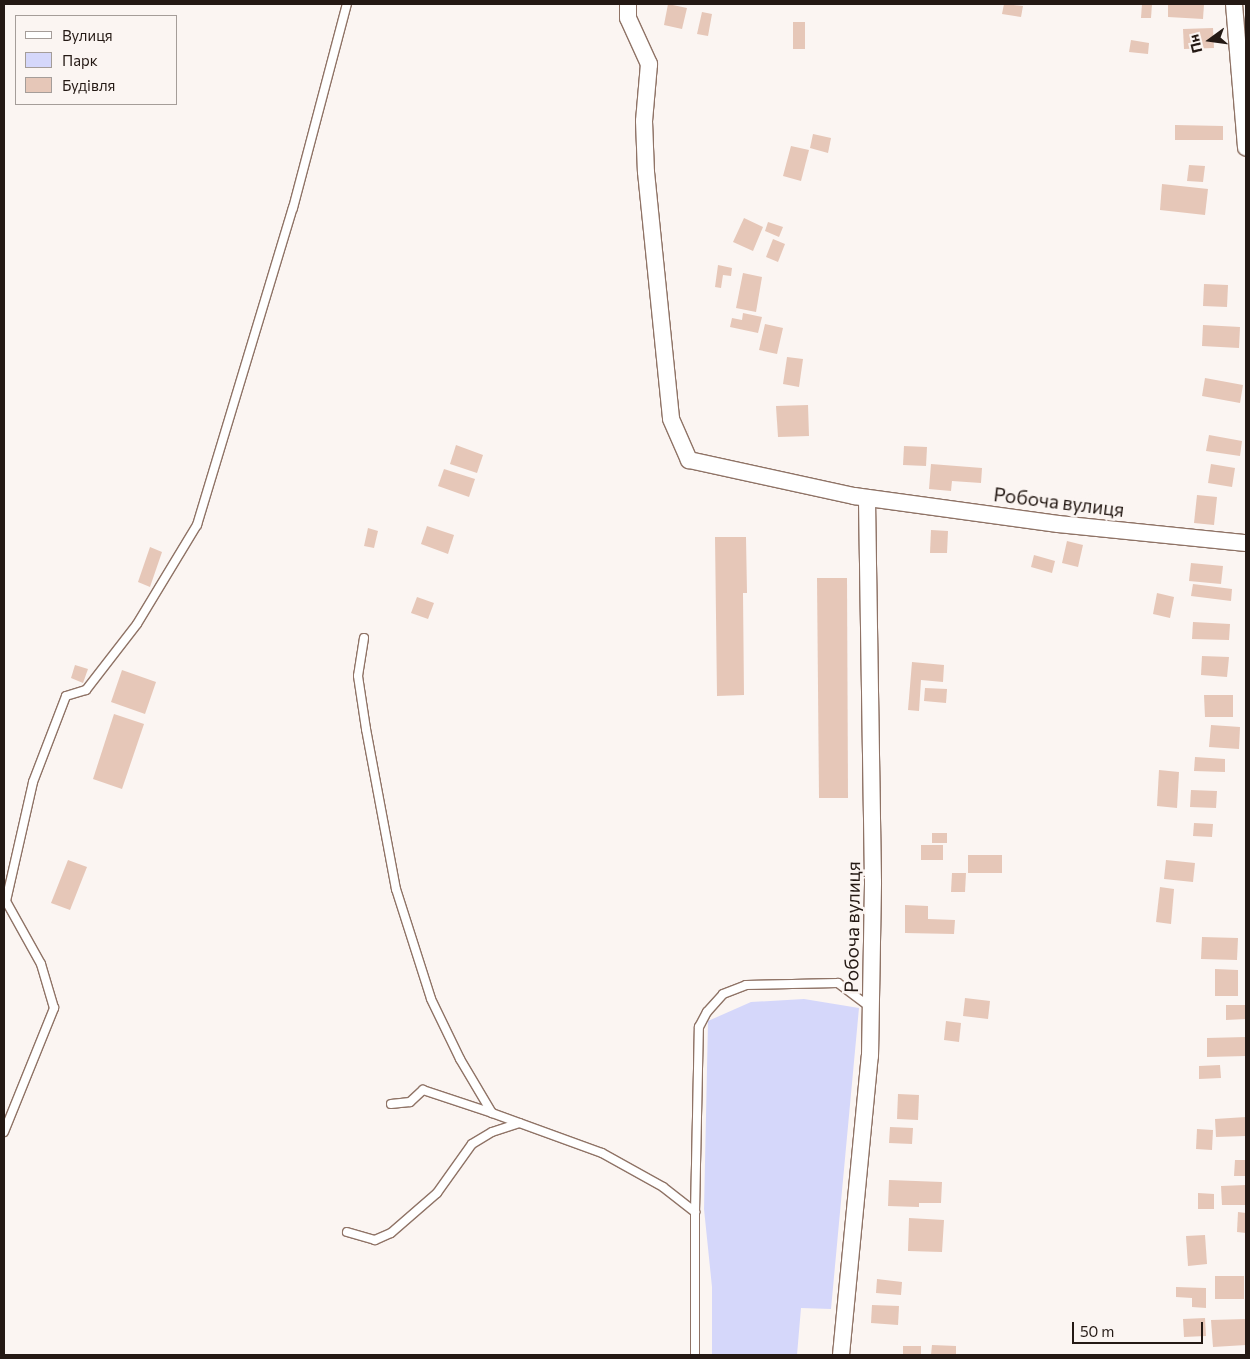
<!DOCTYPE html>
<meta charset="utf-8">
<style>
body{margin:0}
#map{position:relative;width:1250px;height:1359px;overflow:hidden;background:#fbf5f2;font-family:Commissioner,sans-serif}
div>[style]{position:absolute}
.green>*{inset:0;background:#d5d7fa}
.building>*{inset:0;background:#e6c7b8}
.roads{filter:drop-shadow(1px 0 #8f7366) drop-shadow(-1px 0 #8f7366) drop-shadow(0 1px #8f7366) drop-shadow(0 -1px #8f7366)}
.lane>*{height:8px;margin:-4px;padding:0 4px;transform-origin:4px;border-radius:4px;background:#fff}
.street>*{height:16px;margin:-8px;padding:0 8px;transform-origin:8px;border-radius:8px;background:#fff}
span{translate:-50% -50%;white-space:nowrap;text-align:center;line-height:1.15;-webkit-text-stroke:5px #fbf5f2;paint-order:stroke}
.street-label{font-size:19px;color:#241914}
.frame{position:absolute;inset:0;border:5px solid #241914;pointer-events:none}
.legend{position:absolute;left:15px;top:15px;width:162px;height:90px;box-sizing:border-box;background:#fbf5f2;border:1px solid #a59d99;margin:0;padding:6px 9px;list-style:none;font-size:15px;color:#241914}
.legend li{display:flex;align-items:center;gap:10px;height:25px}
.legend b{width:25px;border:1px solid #a59d99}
.north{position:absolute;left:1185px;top:15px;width:50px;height:50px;-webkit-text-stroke:4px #fbf5f2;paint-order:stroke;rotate:256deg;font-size:14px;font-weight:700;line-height:20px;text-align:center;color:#241914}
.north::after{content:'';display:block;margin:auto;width:18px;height:22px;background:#241914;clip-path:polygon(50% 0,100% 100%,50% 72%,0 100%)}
.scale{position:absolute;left:1072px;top:1322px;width:131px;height:22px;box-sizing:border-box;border:2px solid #241914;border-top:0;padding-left:6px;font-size:15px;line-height:18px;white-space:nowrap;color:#241914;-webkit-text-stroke:4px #fbf5f2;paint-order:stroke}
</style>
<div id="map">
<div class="green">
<div style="clip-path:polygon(804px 999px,859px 1008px,831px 1309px,801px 1308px,797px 1355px,712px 1355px,712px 1287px,704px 1209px,708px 1021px,751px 1002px)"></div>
</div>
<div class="building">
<div style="clip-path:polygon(668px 4px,687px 8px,682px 29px,664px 25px)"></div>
<div style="clip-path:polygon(1004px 4px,1023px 6px,1021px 17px,1002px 14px)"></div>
<div style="clip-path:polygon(1142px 4px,1152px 4px,1151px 18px,1141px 18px)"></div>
<div style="clip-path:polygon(1168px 4px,1204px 4px,1203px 19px,1168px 17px)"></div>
<div style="clip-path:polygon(702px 12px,712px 14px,708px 36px,697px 34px)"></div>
<div style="clip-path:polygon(793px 22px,805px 22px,805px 49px,793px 49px)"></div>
<div style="clip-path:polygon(1213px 28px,1214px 48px,1184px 49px,1183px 29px)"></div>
<div style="clip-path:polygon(1131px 40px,1149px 43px,1148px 54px,1129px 52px)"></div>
<div style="clip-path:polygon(1175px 125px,1223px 126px,1223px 140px,1175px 140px)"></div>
<div style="clip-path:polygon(813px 134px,831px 138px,828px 153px,810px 148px)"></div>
<div style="clip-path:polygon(791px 146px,809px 150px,801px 181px,783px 176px)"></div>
<div style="clip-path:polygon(1189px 165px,1205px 166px,1203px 182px,1187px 181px)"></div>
<div style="clip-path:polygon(1162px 184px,1208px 189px,1205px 215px,1160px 210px)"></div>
<div style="clip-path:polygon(744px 218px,763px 227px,753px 251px,733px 242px)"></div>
<div style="clip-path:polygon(768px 222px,783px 227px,779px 237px,765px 231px)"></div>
<div style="clip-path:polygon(773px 239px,785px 244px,778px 262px,766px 257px)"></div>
<div style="clip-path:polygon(718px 265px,732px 268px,731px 276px,723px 275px,721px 288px,715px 287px)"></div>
<div style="clip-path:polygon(743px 273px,762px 277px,756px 312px,736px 308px)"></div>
<div style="clip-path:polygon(1204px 284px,1228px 285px,1227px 307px,1203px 306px)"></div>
<div style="clip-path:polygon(743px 313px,762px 317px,758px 333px,730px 327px,732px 318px,742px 320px)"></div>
<div style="clip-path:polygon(765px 324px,783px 328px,777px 354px,759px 350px)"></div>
<div style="clip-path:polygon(1203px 325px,1240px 327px,1239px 348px,1202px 346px)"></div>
<div style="clip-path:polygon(787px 357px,803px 359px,799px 387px,783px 384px)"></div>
<div style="clip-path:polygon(1205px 378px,1243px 385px,1240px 403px,1202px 396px)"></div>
<div style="clip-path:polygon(808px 405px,809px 436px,778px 437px,776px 406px)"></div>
<div style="clip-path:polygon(1209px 435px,1242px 441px,1240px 456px,1206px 451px)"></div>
<div style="clip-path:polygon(456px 445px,483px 455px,477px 473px,450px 464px)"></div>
<div style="clip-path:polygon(904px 446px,927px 447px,926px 466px,903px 465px)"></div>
<div style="clip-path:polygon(931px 464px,982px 468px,981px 483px,952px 481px,951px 491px,929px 489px)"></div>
<div style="clip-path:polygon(1211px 464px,1235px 468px,1232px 487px,1208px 483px)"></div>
<div style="clip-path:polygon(444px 469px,475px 479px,469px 497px,438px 486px)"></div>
<div style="clip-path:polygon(1197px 495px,1217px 497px,1214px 525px,1194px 523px)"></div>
<div style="clip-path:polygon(427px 526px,454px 535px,448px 554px,421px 544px)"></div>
<div style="clip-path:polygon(368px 528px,378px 531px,374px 548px,364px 546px)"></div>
<div style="clip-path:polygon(931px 530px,948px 531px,947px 553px,930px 553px)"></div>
<div style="clip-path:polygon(715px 537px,746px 537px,747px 593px,743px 593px,744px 695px,717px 696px)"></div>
<div style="clip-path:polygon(1067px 541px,1083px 545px,1078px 567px,1062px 563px)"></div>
<div style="clip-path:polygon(150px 547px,162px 552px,150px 587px,138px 582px)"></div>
<div style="clip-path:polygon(1034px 555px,1055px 561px,1052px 573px,1031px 567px)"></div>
<div style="clip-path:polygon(1191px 563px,1223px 566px,1221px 584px,1189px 581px)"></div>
<div style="clip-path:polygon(817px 578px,847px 578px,848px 798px,819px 798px)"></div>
<div style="clip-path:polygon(1193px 584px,1232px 589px,1231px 601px,1191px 596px)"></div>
<div style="clip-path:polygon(1157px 593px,1174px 597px,1170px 618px,1153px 614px)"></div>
<div style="clip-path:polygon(417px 597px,434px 603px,428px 619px,411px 613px)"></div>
<div style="clip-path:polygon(1193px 622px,1230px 624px,1229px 640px,1192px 639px)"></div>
<div style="clip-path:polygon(1202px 656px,1229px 657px,1227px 677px,1201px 675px)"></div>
<div style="clip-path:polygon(912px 662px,944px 665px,943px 682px,921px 680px,919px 711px,908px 710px)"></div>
<div style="clip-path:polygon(75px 665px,88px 669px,83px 683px,71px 678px)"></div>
<div style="clip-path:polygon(122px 670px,156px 682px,145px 714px,111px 702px)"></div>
<div style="clip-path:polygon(925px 688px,947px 689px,946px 703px,924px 701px)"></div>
<div style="clip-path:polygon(1204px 695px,1233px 695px,1233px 717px,1205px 717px)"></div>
<div style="clip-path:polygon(114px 714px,144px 724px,122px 789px,93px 779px)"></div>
<div style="clip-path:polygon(1211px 725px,1240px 727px,1239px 749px,1209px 747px)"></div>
<div style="clip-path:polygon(1195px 757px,1225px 759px,1225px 772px,1194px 771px)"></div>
<div style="clip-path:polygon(1159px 770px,1179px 772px,1177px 808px,1157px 806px)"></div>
<div style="clip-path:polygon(1191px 790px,1217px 791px,1216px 808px,1190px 807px)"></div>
<div style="clip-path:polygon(1194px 823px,1213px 824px,1212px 837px,1193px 836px)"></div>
<div style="clip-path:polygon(932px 833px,947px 833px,947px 843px,932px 843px)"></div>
<div style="clip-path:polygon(921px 845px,943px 845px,943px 860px,921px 860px)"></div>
<div style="clip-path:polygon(968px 855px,1002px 855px,1002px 873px,968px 873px)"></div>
<div style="clip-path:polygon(68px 860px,87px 867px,70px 910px,51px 903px)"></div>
<div style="clip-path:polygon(1166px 860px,1195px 863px,1193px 882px,1164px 879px)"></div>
<div style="clip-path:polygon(952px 873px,966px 873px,965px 892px,951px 892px)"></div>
<div style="clip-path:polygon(1160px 887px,1174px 889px,1171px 924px,1156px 922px)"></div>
<div style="clip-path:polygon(905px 905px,928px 906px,928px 919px,955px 920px,954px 934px,905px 933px)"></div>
<div style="clip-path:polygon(1202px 937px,1238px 938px,1237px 960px,1201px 959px)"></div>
<div style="clip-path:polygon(1215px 969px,1238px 970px,1238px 996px,1215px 996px)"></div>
<div style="clip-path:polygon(965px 998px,990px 1001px,988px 1019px,963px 1016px)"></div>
<div style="clip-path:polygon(1226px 1005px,1246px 1005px,1246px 1019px,1226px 1020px)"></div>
<div style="clip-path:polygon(946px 1021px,961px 1023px,959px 1042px,944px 1040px)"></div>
<div style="clip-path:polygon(1246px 1037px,1246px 1056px,1207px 1057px,1207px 1038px)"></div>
<div style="clip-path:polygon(1220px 1065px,1221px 1078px,1199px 1079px,1199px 1066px)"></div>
<div style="clip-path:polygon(898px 1094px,919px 1095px,918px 1120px,897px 1119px)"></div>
<div style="clip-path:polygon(1246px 1117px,1246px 1136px,1216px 1137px,1215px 1119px)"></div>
<div style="clip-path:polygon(890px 1127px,913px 1128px,912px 1144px,889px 1143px)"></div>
<div style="clip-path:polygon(1197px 1129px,1213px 1130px,1212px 1150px,1196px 1149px)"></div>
<div style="clip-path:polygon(1235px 1160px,1246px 1160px,1246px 1176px,1234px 1176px)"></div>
<div style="clip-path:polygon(889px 1180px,942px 1182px,941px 1203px,919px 1203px,919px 1207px,888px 1206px)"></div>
<div style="clip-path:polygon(1246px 1185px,1246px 1205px,1222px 1205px,1221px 1186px)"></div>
<div style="clip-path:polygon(1198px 1193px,1214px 1194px,1214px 1209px,1198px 1209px)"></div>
<div style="clip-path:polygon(1238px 1212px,1246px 1213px,1246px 1233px,1237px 1232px)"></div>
<div style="clip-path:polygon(909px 1218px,944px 1220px,942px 1252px,908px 1251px)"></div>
<div style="clip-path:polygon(1205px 1235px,1207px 1264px,1188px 1266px,1186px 1236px)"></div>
<div style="clip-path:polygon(1215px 1276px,1244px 1276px,1244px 1299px,1215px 1299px)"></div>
<div style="clip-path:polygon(877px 1279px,902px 1282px,901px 1295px,876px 1293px)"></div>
<div style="clip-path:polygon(1176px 1287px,1206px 1288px,1206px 1308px,1192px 1307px,1192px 1298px,1176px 1297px)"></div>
<div style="clip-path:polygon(872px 1305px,899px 1306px,898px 1325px,871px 1323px)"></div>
<div style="clip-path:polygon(1205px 1318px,1206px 1336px,1184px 1337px,1183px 1319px)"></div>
<div style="clip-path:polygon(1246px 1319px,1246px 1345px,1213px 1347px,1211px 1320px)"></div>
<div style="clip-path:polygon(932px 1345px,956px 1346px,956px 1355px,931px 1355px)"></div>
<div style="clip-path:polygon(903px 1346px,921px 1346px,921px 1355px,903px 1355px)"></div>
</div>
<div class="roads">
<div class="lane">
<div style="left:364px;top:638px;width:38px;rotate:99deg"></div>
<div style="left:358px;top:676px;width:54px;rotate:81.4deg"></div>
<div style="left:366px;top:729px;width:163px;rotate:79.4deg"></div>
<div style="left:396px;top:889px;width:115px;rotate:72.3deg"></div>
<div style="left:431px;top:999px;width:67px;rotate:64.2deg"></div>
<div style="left:460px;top:1059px;width:63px;rotate:59.3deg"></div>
<div style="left:492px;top:1113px;width:117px;rotate:20deg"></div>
<div style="left:602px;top:1153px;width:70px;rotate:29.1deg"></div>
<div style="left:663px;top:1187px;width:41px;rotate:38deg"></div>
<div style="left:695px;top:1212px;width:143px;rotate:90deg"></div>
<div style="left:391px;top:1104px;width:19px;rotate:-6deg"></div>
<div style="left:410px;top:1102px;width:18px;rotate:-43deg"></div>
<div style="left:423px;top:1090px;width:73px;rotate:18.4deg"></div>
<div style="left:4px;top:1132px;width:134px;rotate:-68deg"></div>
<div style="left:54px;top:1008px;width:46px;rotate:-106.5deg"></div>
<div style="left:41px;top:964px;width:72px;rotate:-119.1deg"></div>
<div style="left:6px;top:901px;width:122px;rotate:-77.2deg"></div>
<div style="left:33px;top:782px;width:92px;rotate:-69deg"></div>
<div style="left:66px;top:696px;width:21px;rotate:-17deg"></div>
<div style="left:86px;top:690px;width:83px;rotate:-52.3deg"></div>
<div style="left:137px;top:624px;width:116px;rotate:-58.8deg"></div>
<div style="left:197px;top:525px;width:331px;rotate:-73.2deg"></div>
<div style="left:293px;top:208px;width:211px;rotate:-75.2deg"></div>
<div style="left:695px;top:1212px;width:185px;rotate:-88.8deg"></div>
<div style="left:699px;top:1027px;width:17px;rotate:-62deg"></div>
<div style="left:707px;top:1012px;width:24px;rotate:-48deg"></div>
<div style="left:723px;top:994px;width:25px;rotate:-21deg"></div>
<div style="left:746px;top:985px;width:92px;rotate:-1.2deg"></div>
<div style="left:838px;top:983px;width:40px;rotate:37deg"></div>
<div style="left:347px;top:1232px;width:29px;rotate:16deg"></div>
<div style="left:375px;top:1240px;width:17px;rotate:-24deg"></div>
<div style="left:391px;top:1233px;width:61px;rotate:-41deg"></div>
<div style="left:437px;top:1193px;width:60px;rotate:-54.5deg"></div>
<div style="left:472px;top:1144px;width:23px;rotate:-31deg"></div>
<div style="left:492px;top:1132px;width:29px;rotate:-18deg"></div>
</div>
<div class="street">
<div style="left:628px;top:4px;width:14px;rotate:90deg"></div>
<div style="left:628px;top:18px;width:51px;rotate:65.5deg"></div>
<div style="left:649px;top:64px;width:57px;rotate:95deg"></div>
<div style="left:644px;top:121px;width:51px;rotate:87.8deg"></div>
<div style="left:646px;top:172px;width:248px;rotate:84.2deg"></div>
<div style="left:671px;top:419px;width:45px;rotate:66.3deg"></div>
<div style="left:689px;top:460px;width:169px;rotate:12.3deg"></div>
<div style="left:854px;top:496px;width:206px;rotate:7.8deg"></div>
<div style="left:1058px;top:524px;width:189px;rotate:5.8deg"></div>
<div style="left:1234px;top:4px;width:144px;rotate:85.2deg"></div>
<div style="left:841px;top:1355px;width:300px;rotate:-84.5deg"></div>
<div style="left:870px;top:1056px;width:174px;rotate:-89deg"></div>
<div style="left:873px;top:882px;width:384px;rotate:-90.9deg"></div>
</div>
</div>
<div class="street-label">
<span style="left:1059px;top:502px;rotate:7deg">Робоча вулиця</span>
<span style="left:852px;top:927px;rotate:-89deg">Робоча вулиця</span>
</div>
<div class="frame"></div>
<ul class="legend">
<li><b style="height:6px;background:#fff"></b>Вулиця</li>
<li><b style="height:14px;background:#d5d7fa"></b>Парк</li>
<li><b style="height:14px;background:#e6c7b8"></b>Будівля</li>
</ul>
<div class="north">Пн</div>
<div class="scale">50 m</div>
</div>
